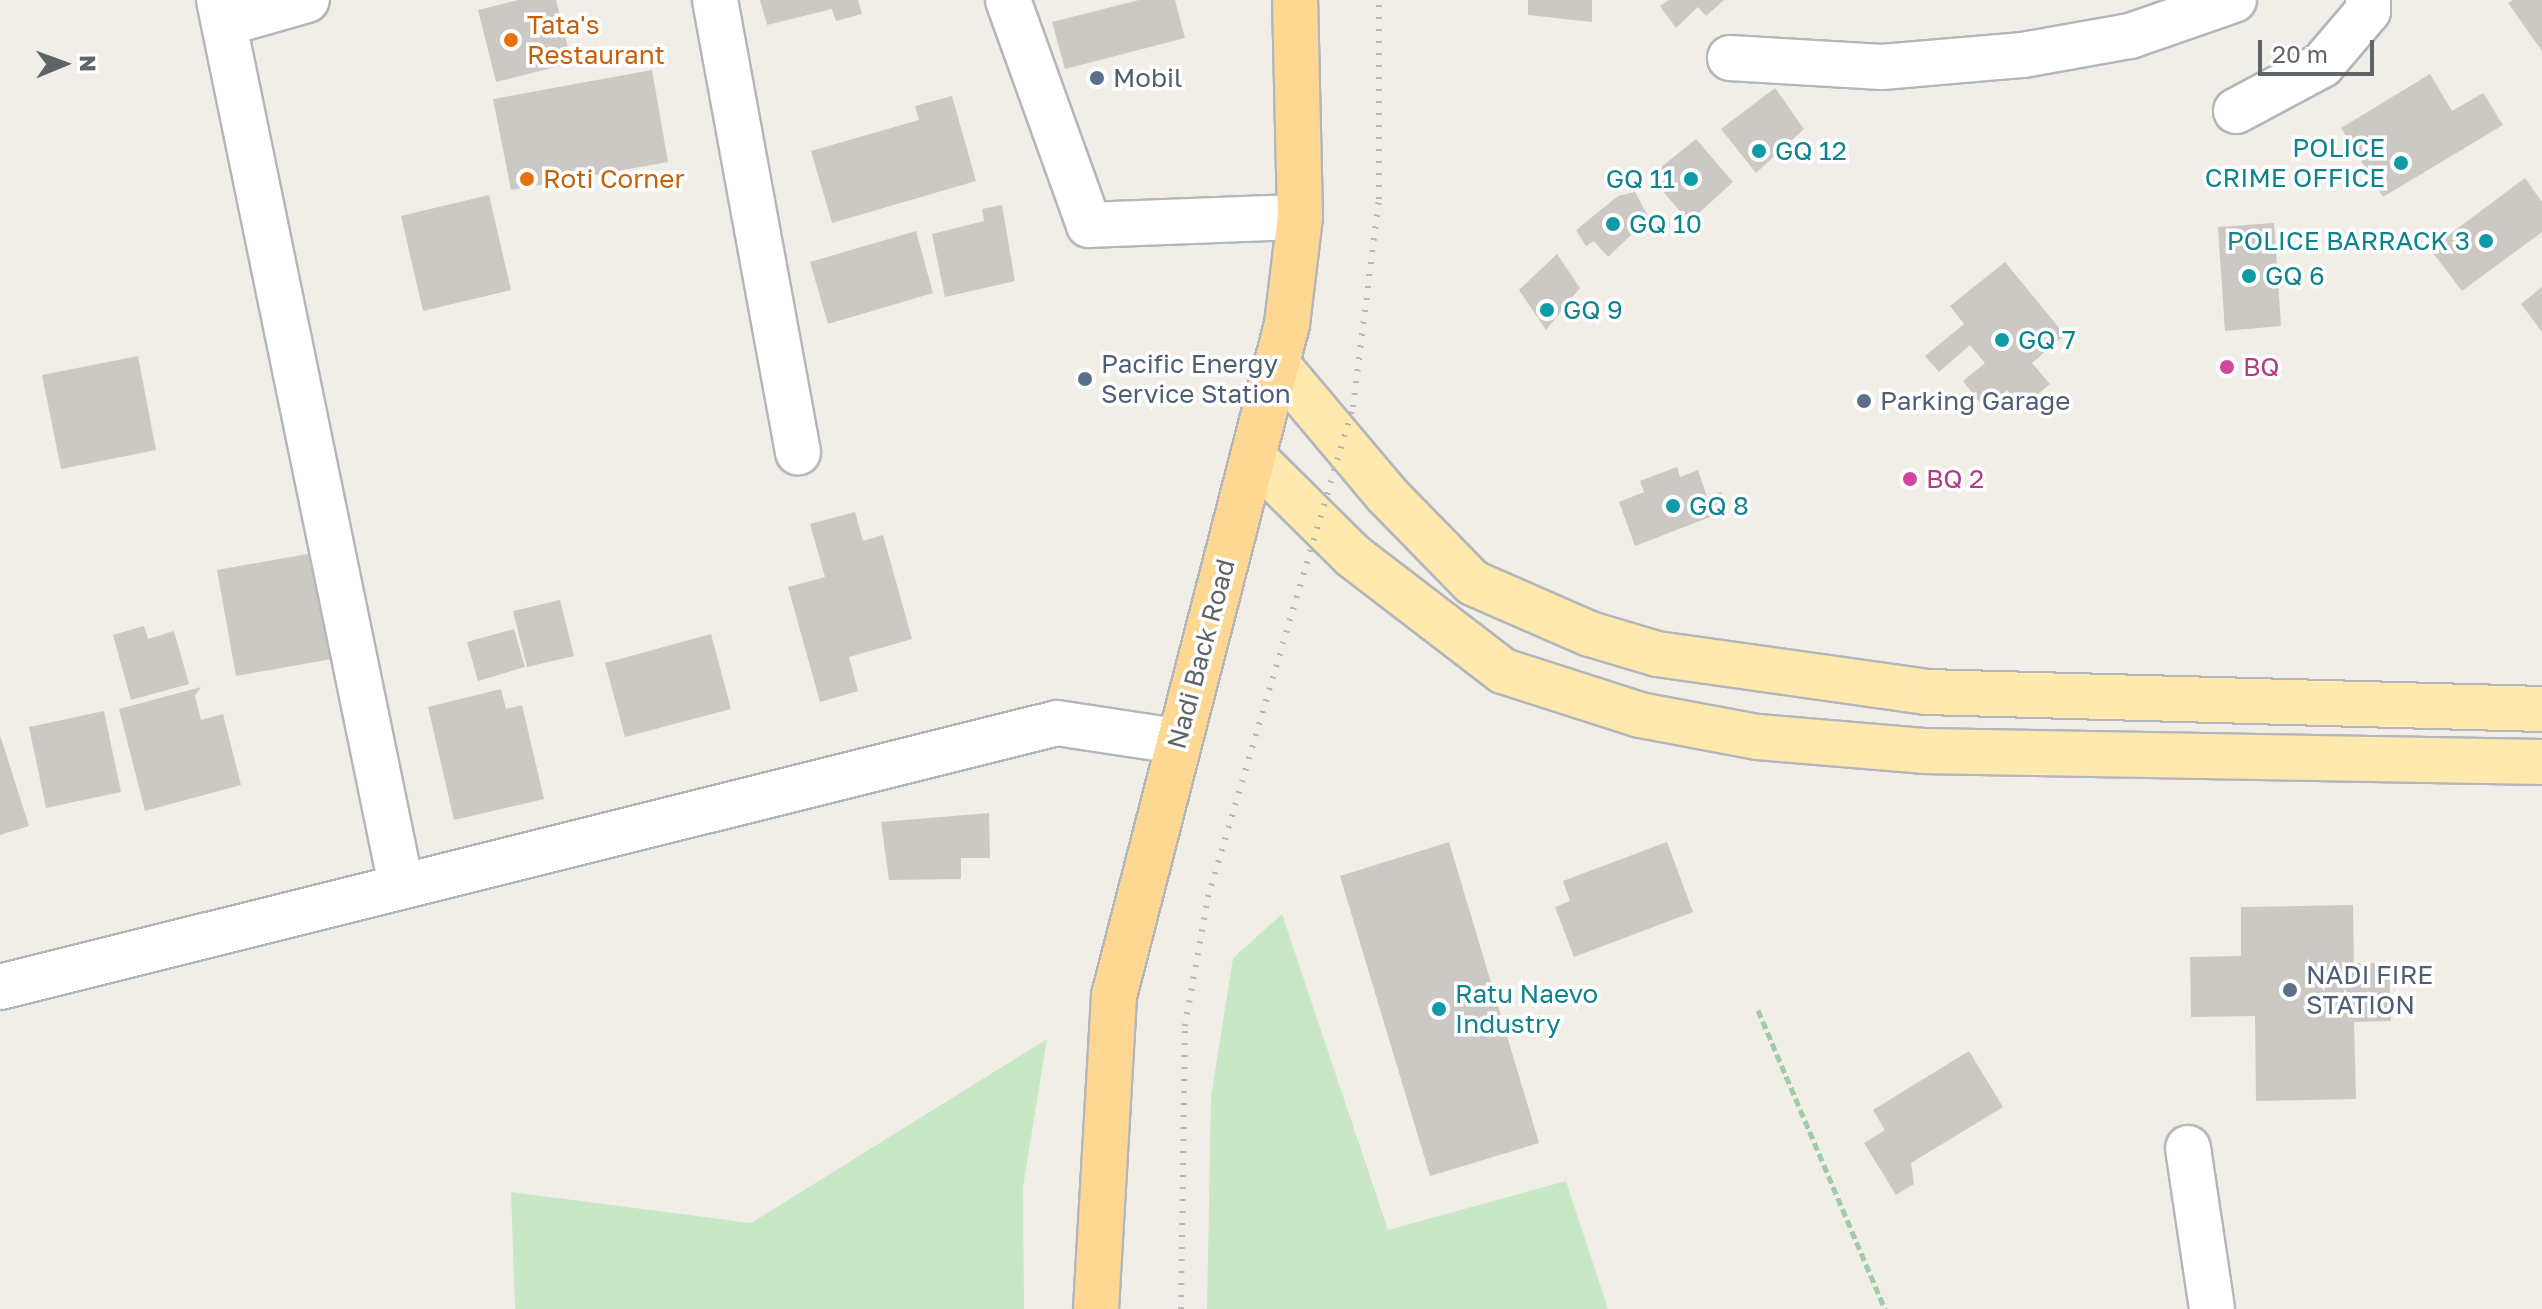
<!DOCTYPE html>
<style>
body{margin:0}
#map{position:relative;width:2542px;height:1309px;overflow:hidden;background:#f1eee8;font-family:"Golos Text",sans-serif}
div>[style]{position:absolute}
.green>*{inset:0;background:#c8e8c5}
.building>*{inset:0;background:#ccc9c5}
.path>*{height:5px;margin-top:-2.5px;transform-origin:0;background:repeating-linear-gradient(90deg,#9ecca6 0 8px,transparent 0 12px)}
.roads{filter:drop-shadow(2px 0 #b3b6ba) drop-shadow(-2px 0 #b3b6ba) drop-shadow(0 2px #b3b6ba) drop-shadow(0 -2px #b3b6ba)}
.minor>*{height:44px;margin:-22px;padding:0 22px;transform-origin:22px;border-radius:22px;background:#fff}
.major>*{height:44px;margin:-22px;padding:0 22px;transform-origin:22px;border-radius:22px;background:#ffe9af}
.highway>*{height:44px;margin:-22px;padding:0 22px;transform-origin:22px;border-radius:22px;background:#fed792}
.rail>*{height:6px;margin-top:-3px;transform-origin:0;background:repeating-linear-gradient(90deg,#b6b7b8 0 2px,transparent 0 12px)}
.dots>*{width:22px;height:22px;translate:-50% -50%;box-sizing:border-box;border:4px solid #fff;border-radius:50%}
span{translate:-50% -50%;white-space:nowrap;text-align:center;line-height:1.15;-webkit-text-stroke:7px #fff;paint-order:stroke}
.food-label{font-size:26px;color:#c56008}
.left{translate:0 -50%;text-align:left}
.service-label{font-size:26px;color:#4e5e75}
.culture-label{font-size:26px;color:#0d838f}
.right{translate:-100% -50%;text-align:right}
.hotel-label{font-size:26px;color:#b23c85}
.street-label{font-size:26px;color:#5f6468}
.north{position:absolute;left:24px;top:24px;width:80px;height:80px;-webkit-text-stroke:6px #fff;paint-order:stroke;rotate:89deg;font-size:22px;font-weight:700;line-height:32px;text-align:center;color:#5f6468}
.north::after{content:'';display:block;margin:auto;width:28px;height:36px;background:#5f6468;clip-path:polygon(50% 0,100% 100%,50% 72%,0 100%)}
.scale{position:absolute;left:2258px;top:40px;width:116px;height:36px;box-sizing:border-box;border:4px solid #5f6468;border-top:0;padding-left:10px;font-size:24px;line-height:28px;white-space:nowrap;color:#5f6468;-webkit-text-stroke:6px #fff;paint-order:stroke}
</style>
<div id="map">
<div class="green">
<div style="clip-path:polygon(1282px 914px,1388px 1230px,1566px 1181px,1608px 1309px,1207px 1309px,1211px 1097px,1233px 958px)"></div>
<div style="clip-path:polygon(1047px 1039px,1023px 1187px,1024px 1309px,515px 1309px,511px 1192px,751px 1223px)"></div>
</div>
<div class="building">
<div style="clip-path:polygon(518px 0,556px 0,572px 63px,496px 82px,478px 10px)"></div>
<div style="clip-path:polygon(760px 0,858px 0,862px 14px,836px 21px,832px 9px,767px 25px)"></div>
<div style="clip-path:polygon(1139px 0,1175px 0,1185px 38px,1065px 69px,1052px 22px)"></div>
<div style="clip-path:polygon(1528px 0,1592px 0,1592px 22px,1528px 15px)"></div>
<div style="clip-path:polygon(1669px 0,1724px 0,1706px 16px,1698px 7px,1676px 28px,1660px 6px)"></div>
<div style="clip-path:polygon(2513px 0,2542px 0,2542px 51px,2508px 3px)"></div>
<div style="clip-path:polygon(652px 70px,668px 162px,511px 190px,493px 99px)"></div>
<div style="clip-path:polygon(2430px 74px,2452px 111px,2483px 93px,2503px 125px,2383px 197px,2341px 128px)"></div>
<div style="clip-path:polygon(1775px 88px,1804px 129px,1756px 173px,1721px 129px)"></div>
<div style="clip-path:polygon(952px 96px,976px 181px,832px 223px,811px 151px,919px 120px,915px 106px)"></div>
<div style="clip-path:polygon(1696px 139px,1733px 182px,1689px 222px,1650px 176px)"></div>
<div style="clip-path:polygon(2525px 178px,2542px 202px,2542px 232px,2462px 291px,2430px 249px)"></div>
<div style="clip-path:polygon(1635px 192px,1649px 218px,1608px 257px,1594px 241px,1586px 246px,1576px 230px,1618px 196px)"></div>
<div style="clip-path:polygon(489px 195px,511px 290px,423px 311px,401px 216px)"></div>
<div style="clip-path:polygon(1002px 205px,1015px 281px,945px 297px,932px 234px,984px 221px,982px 209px)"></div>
<div style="clip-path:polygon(2274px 223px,2281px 326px,2225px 331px,2218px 227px)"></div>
<div style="clip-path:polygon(916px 231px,933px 293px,828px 324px,810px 262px)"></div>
<div style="clip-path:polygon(1557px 254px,1580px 288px,1546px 330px,1519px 290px)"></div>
<div style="clip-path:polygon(2005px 262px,2065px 335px,2032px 363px,2050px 384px,2021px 408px,2007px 390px,1985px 409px,1963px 381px,1985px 363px,1970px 345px,1939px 372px,1925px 356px,1964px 324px,1950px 306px)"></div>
<div style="clip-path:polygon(2542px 287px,2542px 332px,2521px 304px)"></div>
<div style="clip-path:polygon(138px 356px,156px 450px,61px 469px,42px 375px)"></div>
<div style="clip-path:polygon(1677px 467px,1680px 477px,1698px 470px,1707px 497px,1721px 492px,1728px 510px,1635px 546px,1619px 502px,1644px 492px,1640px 481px)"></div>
<div style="clip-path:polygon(855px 512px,863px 541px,883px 535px,912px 639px,849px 657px,858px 691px,820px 702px,788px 587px,825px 577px,810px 524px)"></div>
<div style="clip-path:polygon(330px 550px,349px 656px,236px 676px,217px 570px)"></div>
<div style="clip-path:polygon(560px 600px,574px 656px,527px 667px,513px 611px)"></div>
<div style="clip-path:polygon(144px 626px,148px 639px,174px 631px,189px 684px,131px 700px,113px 635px)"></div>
<div style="clip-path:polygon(514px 629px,525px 667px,478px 681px,467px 642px)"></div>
<div style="clip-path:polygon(711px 634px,731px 709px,625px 737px,605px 663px)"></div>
<div style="clip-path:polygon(201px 687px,195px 696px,201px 720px,223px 714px,241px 785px,145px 811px,119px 709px)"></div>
<div style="clip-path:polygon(501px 689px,506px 709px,522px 705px,544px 799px,454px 820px,428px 707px)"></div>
<div style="clip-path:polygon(104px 711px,121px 792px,46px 808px,29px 727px)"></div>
<div style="clip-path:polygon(0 735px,29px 826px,0 835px)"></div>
<div style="clip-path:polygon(989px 813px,990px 858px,961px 858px,961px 879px,889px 880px,881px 822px)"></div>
<div style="clip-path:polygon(1449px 842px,1539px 1143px,1430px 1176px,1340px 876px)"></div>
<div style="clip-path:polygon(1667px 842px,1693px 912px,1574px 957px,1555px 907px,1570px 901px,1563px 881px)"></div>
<div style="clip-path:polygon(2353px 905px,2354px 963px,2389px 963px,2391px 1021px,2354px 1022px,2356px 1099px,2256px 1101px,2255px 1016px,2191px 1017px,2190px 957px,2241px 956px,2241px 907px)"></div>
<div style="clip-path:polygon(1969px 1051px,2003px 1107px,1911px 1163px,1914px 1184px,1896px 1195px,1864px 1143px,1885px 1130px,1873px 1110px)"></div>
</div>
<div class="path">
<div style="left:1758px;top:1010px;width:325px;rotate:67deg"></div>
</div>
<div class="roads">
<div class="minor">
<div style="left:219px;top:0;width:904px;rotate:78.38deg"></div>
<div style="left:715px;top:0;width:460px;rotate:79.6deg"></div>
<div style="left:1008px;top:0;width:239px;rotate:70.2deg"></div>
<div style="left:1089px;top:225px;width:211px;rotate:-2.2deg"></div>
<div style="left:226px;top:23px;width:84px;rotate:-15.9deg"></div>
<div style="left:1730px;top:58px;width:152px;rotate:3.4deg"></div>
<div style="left:1882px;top:67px;width:142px;rotate:-4.9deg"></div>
<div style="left:2023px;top:55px;width:109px;rotate:-10.1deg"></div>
<div style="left:2130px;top:36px;width:110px;rotate:-19.1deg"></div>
<div style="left:2236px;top:111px;width:98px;rotate:-28.1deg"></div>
<div style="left:2322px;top:65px;width:71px;rotate:-49.6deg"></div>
<div style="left:2368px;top:11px;width:11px;rotate:-90deg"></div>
<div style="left:0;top:987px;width:1089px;rotate:-14.02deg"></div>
<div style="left:1057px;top:723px;width:120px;rotate:8.6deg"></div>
<div style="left:2188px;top:1148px;width:163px;rotate:81.5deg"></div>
</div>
<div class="major">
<div style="left:1280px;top:368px;width:165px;rotate:49.9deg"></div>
<div style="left:1386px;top:494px;width:124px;rotate:45.7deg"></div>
<div style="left:1473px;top:583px;width:128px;rotate:23.6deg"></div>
<div style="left:1590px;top:634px;width:70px;rotate:16.6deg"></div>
<div style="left:1657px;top:654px;width:272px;rotate:8deg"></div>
<div style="left:1926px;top:692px;width:616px;rotate:1.58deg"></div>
<div style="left:1255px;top:459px;width:138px;rotate:44.7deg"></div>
<div style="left:1353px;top:556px;width:189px;rotate:37.5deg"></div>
<div style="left:1503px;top:671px;width:144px;rotate:17.8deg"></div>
<div style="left:1640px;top:715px;width:120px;rotate:10.6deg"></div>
<div style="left:1758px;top:737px;width:166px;rotate:4.8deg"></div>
<div style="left:1923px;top:751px;width:619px;rotate:1.02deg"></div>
</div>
<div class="highway">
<div style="left:1096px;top:1309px;width:314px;rotate:-86.7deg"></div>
<div style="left:1114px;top:996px;width:694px;rotate:-75.56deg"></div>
<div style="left:1287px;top:324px;width:108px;rotate:-83.1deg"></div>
<div style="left:1300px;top:217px;width:217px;rotate:-91.3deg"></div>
</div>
</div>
<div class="rail">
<div style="left:1181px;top:1309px;width:283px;rotate:-89.2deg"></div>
<div style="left:1185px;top:1026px;width:131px;rotate:-79.9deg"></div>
<div style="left:1208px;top:897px;width:511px;rotate:-73.52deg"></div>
<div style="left:1353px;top:407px;width:210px;rotate:-82.9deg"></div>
<div style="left:1379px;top:199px;width:199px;rotate:-90deg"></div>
</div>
<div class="dots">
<div style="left:511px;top:40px;background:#e8710a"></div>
<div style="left:1097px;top:78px;background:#5c6f8a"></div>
<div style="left:1759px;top:151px;background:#0f9aa8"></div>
<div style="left:2401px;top:163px;background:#0f9aa8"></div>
<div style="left:527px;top:179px;background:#e8710a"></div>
<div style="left:1691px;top:179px;background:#0f9aa8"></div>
<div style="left:1613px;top:224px;background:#0f9aa8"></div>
<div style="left:2486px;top:241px;background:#0f9aa8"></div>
<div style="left:2249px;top:276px;background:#0f9aa8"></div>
<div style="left:1547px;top:310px;background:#0f9aa8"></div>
<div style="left:2002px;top:340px;background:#0f9aa8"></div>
<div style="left:2227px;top:367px;background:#d1479c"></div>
<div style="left:1085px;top:379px;background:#5c6f8a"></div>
<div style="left:1864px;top:401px;background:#5c6f8a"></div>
<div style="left:1910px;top:479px;background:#d1479c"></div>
<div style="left:1673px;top:506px;background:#0f9aa8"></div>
<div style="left:2290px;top:990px;background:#5c6f8a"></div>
<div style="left:1439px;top:1009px;background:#0f9aa8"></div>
</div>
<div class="food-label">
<span class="left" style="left:527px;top:40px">Tata's<br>Restaurant</span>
<span class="left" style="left:543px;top:179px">Roti Corner</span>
</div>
<div class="service-label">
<span class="left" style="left:1113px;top:78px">Mobil</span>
<span class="left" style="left:1101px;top:379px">Pacific Energy<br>Service Station</span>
<span class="left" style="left:1880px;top:401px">Parking Garage</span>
<span class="left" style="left:2306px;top:990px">NADI FIRE<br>STATION</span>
</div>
<div class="culture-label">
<span class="right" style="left:2385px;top:163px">POLICE<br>CRIME OFFICE</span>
<span class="left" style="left:1775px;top:151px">GQ 12</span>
<span class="right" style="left:1675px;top:179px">GQ 11</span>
<span class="left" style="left:1629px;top:224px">GQ 10</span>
<span class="right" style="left:2470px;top:241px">POLICE BARRACK 3</span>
<span class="left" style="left:2265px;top:276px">GQ 6</span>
<span class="left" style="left:1563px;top:310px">GQ 9</span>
<span class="left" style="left:2018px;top:340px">GQ 7</span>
<span class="left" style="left:1689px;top:506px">GQ 8</span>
<span class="left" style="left:1455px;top:1009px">Ratu Naevo<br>Industry</span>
</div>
<div class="hotel-label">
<span class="left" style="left:2243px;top:367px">BQ</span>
<span class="left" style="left:1926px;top:479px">BQ 2</span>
</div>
<div class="street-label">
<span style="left:1201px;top:654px;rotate:-75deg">Nadi Back Road</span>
</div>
<div class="north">N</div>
<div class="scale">20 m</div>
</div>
